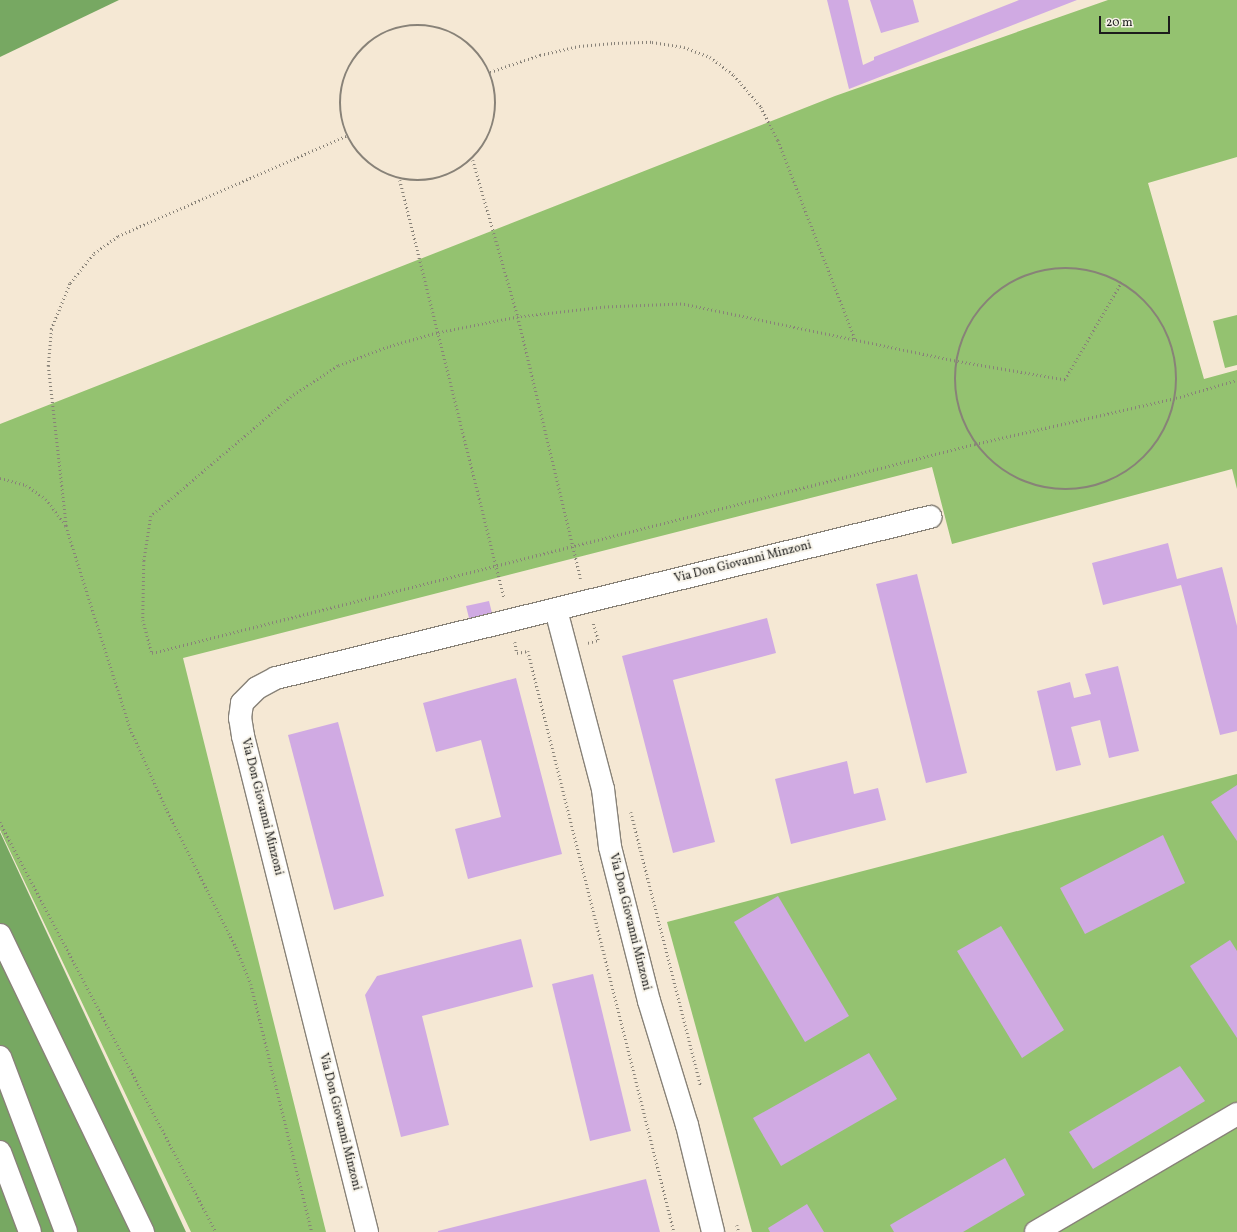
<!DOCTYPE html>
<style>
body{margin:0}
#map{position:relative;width:1237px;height:1232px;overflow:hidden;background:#f5e8d4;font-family:Vollkorn,serif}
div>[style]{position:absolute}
.green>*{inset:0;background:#94c270}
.forest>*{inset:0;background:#77a862}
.building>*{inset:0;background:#d0aae3}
.path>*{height:2.5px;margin-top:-1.25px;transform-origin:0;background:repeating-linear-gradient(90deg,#888278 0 1px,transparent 0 4px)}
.path>.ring{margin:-1.25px;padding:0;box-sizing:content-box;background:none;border:2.5px solid #888278;border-radius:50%}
.roads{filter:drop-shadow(1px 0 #888278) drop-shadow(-1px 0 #888278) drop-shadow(0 1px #888278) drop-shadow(0 -1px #888278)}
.minor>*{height:22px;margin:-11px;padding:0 11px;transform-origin:11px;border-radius:11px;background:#fff}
.major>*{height:22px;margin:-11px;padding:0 11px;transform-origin:11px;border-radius:11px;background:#fff}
.highway>*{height:22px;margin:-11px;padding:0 11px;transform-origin:11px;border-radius:11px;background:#fff}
span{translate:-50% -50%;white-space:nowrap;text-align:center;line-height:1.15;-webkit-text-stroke:3.5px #f7f3e8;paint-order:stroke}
.street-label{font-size:12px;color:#1c1c1c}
.scale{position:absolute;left:1099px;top:16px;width:71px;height:18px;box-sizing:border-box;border:2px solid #1c1c1c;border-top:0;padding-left:5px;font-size:12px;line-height:14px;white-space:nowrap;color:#1c1c1c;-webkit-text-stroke:3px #f7f3e8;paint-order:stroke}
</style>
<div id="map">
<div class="green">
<div style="clip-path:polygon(1108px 0,1237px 0,1237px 157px,1148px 183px,1204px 379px,1237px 370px,1237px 489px,1232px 469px,952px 544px,932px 467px,183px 658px,326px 1232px,191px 1232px,0 830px,0 424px,835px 96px)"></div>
<div style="clip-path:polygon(1237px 315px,1237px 365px,1225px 368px,1213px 321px)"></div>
<div style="clip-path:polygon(1237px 774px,1237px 1232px,752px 1232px,667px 922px)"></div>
</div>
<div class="forest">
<div style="clip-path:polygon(0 0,119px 0,0 57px)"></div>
<div style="clip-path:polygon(0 832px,186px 1232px,0 1232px)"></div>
</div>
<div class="building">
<div style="clip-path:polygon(827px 0,848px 0,863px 65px,874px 60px,874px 57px,1019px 0,1077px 0,849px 89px)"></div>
<div style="clip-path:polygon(870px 0,913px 0,919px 22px,881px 33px)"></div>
<div style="clip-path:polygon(1168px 543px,1177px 579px,1222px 567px,1237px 626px,1237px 731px,1220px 735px,1181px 585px,1103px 605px,1092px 563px)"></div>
<div style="clip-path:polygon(917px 574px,967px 773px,926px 783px,876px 584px)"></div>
<div style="clip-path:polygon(489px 601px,493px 617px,470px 622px,466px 606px)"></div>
<div style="clip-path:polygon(767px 618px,776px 653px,673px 680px,715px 842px,673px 853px,622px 656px)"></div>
<div style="clip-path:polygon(1118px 666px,1139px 751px,1109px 758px,1100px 720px,1071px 727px,1081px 765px,1056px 771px,1037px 691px,1070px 682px,1074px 698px,1091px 694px,1085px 674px)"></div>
<div style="clip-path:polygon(516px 678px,562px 854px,468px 879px,455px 829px,501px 817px,481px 740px,436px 752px,423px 703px)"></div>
<div style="clip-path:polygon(338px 722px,384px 896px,334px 910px,288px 735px)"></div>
<div style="clip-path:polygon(847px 761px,854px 794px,878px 788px,886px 820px,791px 844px,775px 779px)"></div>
<div style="clip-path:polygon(1237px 785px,1237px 841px,1211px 802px)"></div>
<div style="clip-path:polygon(1163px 835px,1185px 883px,1085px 934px,1060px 888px)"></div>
<div style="clip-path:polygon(778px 896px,849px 1016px,805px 1042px,734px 922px)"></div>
<div style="clip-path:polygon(1001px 926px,1064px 1030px,1022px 1058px,957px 951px)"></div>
<div style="clip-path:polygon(521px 939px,533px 987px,422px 1016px,449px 1125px,401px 1137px,365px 995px,377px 976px)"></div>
<div style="clip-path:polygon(1230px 940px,1237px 951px,1237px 1038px,1190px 966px)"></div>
<div style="clip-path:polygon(593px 974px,631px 1131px,590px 1141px,552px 984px)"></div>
<div style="clip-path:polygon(869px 1053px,897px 1099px,781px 1166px,753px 1118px)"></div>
<div style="clip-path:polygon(1180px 1066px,1205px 1101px,1093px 1169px,1069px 1132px)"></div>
<div style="clip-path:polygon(1005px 1158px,1025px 1195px,963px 1232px,894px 1232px,890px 1225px)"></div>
<div style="clip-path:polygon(646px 1179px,660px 1232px,438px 1232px,438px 1231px)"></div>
<div style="clip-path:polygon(807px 1204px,824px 1232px,770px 1232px,768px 1228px)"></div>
</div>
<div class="path">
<div class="ring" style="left:340px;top:25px;width:153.5px;height:153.5px"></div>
<div style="left:490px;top:72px;width:53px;rotate:-18.8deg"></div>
<div style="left:540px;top:55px;width:40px;rotate:-13deg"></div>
<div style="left:579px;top:46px;width:35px;rotate:-5deg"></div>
<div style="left:614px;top:43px;width:38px;rotate:-2deg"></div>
<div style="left:652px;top:42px;width:32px;rotate:9deg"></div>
<div style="left:684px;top:47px;width:28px;rotate:21deg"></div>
<div style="left:710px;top:57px;width:30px;rotate:37deg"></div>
<div style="left:734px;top:75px;width:42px;rotate:49.8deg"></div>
<div style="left:761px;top:107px;width:37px;rotate:63deg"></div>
<div style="left:778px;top:140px;width:213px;rotate:68.8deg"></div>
<div style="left:473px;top:160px;width:163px;rotate:74deg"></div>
<div style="left:518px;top:317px;width:269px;rotate:76.5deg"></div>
<div style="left:400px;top:180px;width:431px;rotate:76deg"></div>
<div class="ring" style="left:955px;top:268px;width:219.5px;height:219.5px"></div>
<div style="left:1122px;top:282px;width:113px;rotate:120.2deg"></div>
<div style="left:1065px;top:380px;width:112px;rotate:-170.2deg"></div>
<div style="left:955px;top:361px;width:280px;rotate:-168.2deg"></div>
<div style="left:681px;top:304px;width:76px;rotate:177.7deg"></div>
<div style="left:605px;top:307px;width:88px;rotate:173.4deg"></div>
<div style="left:518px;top:317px;width:83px;rotate:168.8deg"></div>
<div style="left:437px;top:333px;width:51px;rotate:164.1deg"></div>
<div style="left:388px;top:347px;width:53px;rotate:159.2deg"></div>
<div style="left:338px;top:366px;width:56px;rotate:146.6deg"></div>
<div style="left:291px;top:397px;width:184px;rotate:139.6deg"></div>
<div style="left:151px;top:516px;width:46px;rotate:98.8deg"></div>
<div style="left:144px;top:561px;width:59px;rotate:91deg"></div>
<div style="left:143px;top:620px;width:34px;rotate:75deg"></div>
<div style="left:152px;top:653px;width:849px;rotate:-14.25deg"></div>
<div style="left:975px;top:444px;width:206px;rotate:-12.9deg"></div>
<div style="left:1176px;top:398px;width:64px;rotate:-16.4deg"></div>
<div style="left:0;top:478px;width:27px;rotate:15deg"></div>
<div style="left:26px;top:485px;width:24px;rotate:35deg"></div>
<div style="left:46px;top:499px;width:34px;rotate:53deg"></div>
<div style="left:66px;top:526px;width:212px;rotate:72.4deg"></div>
<div style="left:130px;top:728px;width:88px;rotate:65.8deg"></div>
<div style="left:166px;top:808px;width:156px;rotate:63.3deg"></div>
<div style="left:236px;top:947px;width:40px;rotate:68deg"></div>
<div style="left:251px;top:984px;width:255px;rotate:76.2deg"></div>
<div style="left:66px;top:526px;width:161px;rotate:-96.4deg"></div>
<div style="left:48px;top:366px;width:37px;rotate:-85deg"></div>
<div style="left:51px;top:329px;width:50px;rotate:-67.6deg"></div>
<div style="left:70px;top:283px;width:38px;rotate:-51deg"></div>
<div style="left:94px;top:253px;width:29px;rotate:-35deg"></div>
<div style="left:118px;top:236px;width:249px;rotate:-23.7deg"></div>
<div style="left:515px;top:642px;width:11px;rotate:80deg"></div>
<div style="left:517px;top:653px;width:11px;rotate:-10deg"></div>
<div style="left:528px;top:651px;width:599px;rotate:75.89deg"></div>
<div style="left:588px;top:643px;width:10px;rotate:-17deg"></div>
<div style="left:598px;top:640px;width:17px;rotate:-107deg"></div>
<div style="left:631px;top:812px;width:283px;rotate:75.7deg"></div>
<div style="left:0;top:822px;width:463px;rotate:62.2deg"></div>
<div style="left:737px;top:1225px;width:7px;rotate:74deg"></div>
</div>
<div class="roads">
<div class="minor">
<div style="left:556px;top:610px;width:185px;rotate:75.3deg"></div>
<div style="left:603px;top:789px;width:58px;rotate:83.1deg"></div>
<div style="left:610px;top:847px;width:159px;rotate:75.8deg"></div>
<div style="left:649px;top:1001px;width:130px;rotate:73deg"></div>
<div style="left:687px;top:1125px;width:110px;rotate:76.3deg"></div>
<div style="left:367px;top:1232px;width:511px;rotate:-104.04deg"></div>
<div style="left:243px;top:736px;width:18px;rotate:-99deg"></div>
<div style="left:240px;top:718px;width:15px;rotate:-82deg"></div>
<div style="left:242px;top:703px;width:21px;rotate:-45deg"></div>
<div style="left:257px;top:688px;width:21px;rotate:-28deg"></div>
<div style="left:276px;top:678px;width:674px;rotate:-13.83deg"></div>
<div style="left:1036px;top:1232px;width:233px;rotate:-30.4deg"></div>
</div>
<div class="major">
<div style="left:0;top:935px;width:330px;rotate:64.3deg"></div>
</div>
<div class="highway">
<div style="left:0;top:1057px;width:187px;rotate:69.3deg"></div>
<div style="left:0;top:1152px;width:85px;rotate:69.4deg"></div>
</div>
</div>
<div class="street-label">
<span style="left:743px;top:563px;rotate:-14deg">Via Don Giovanni Minzoni</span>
<span style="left:261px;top:807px;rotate:76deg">Via Don Giovanni Minzoni</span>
<span style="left:629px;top:922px;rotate:76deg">Via Don Giovanni Minzoni</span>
<span style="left:339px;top:1122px;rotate:76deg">Via Don Giovanni Minzoni</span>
</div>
<div class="scale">20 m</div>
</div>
